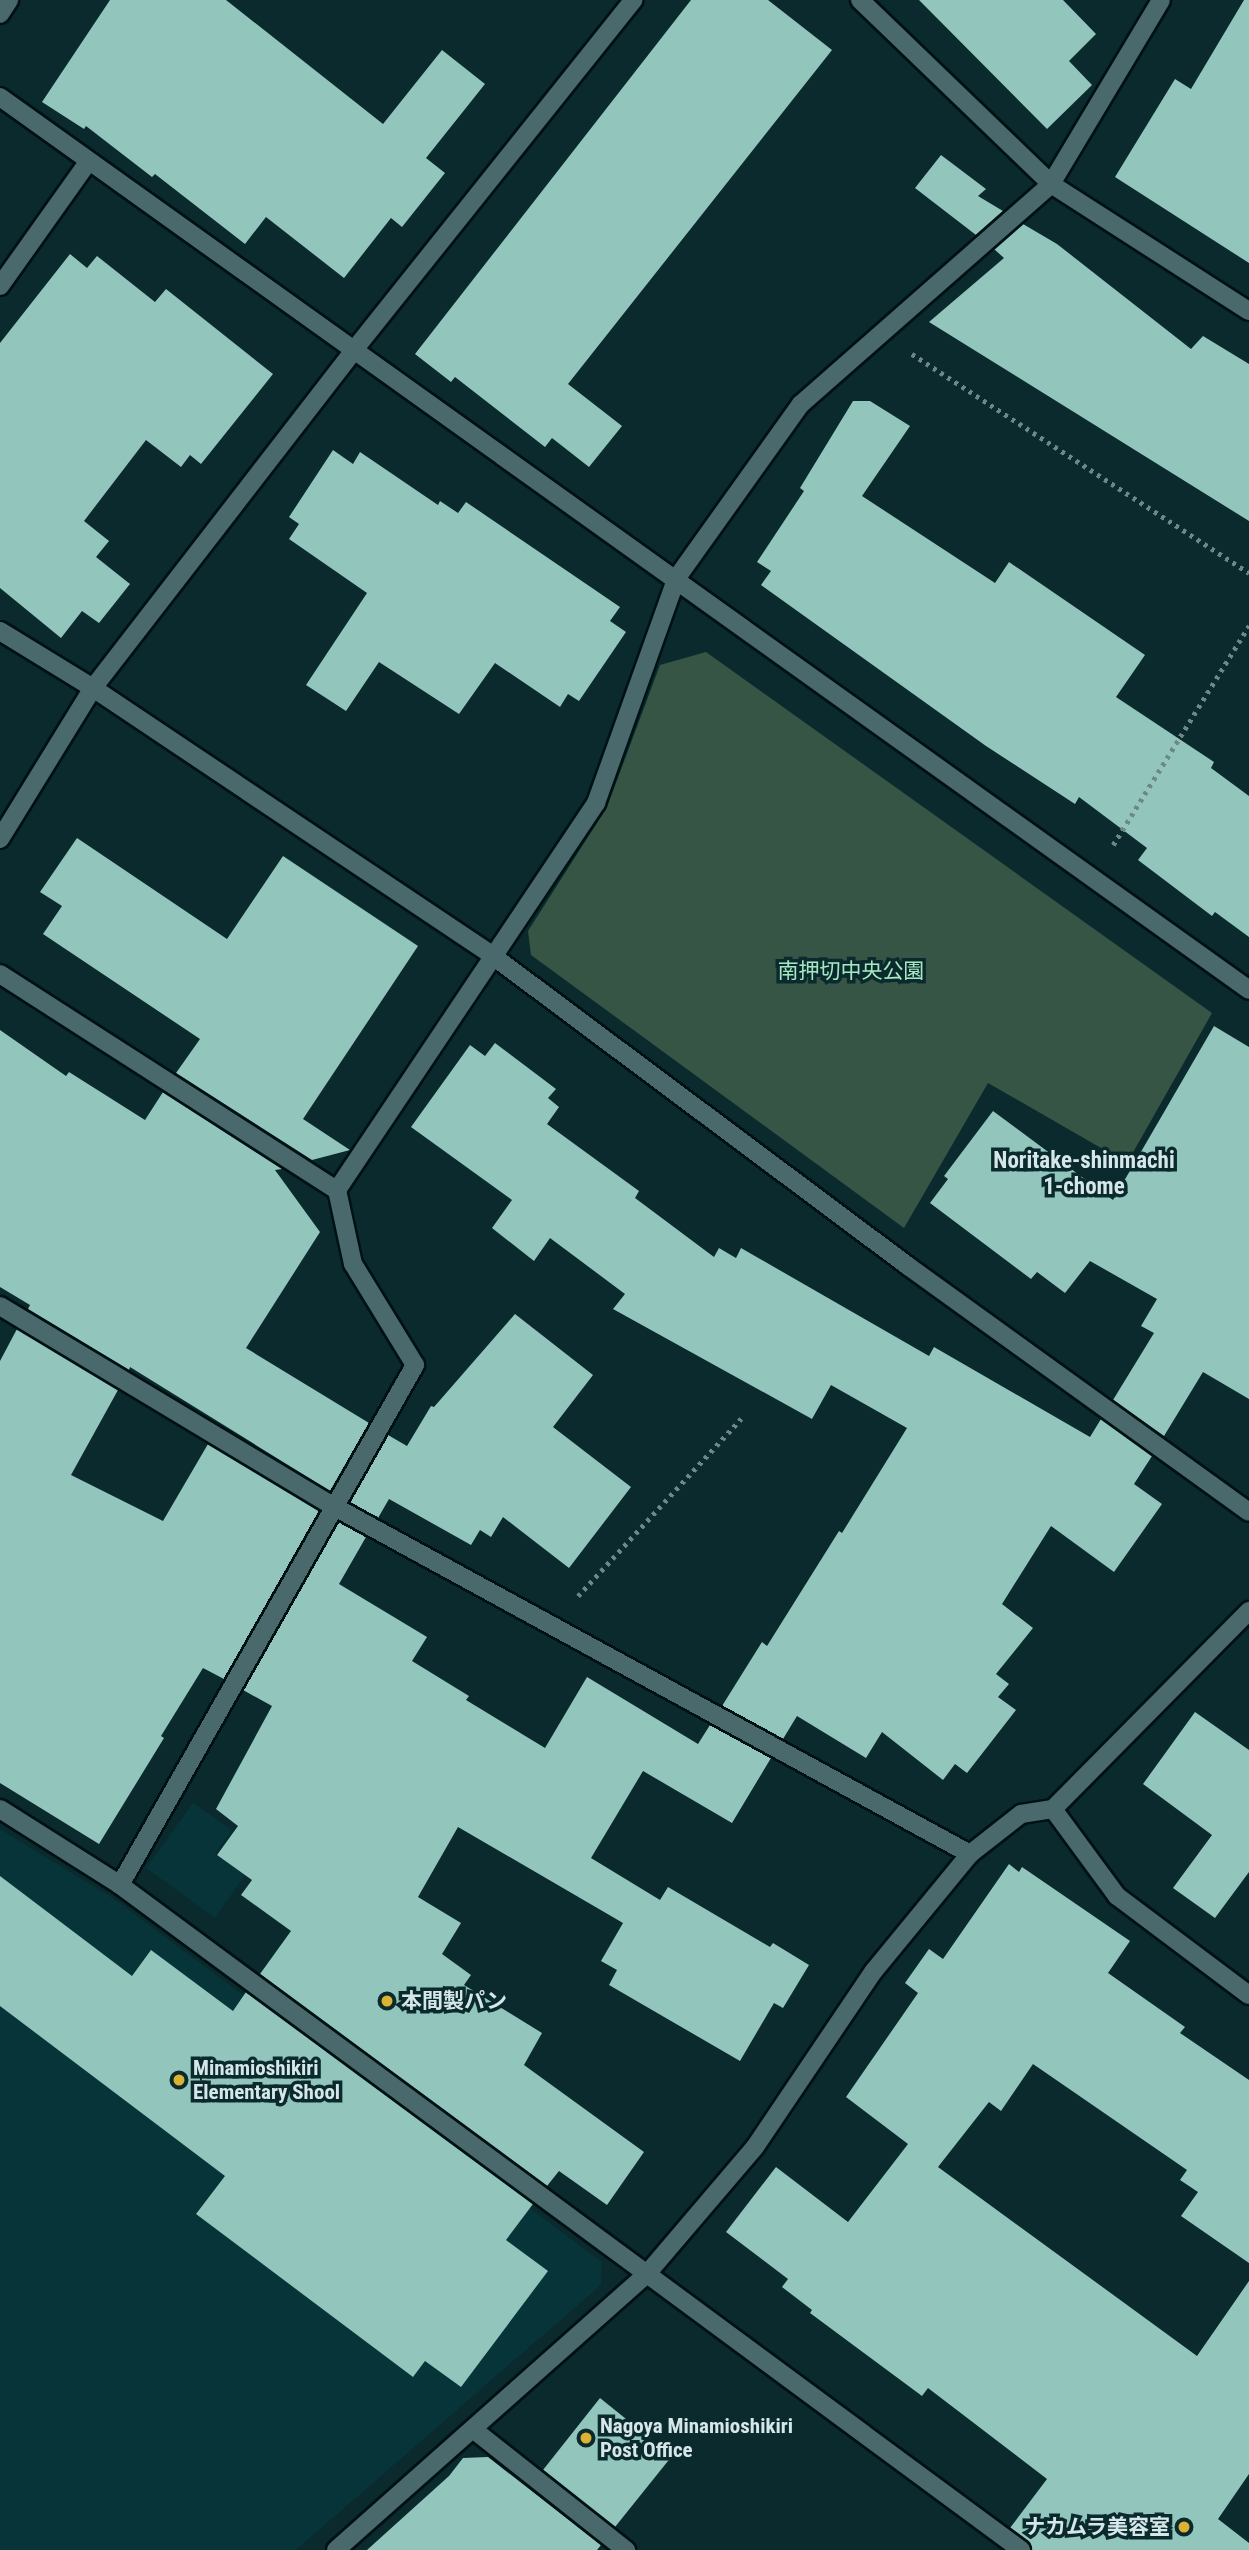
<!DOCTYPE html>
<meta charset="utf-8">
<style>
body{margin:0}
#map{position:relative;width:1249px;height:2550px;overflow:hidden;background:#0a2a2d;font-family:"Roboto Condensed","Noto Sans JP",sans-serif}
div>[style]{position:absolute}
.built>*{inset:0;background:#063438}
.green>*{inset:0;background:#365544}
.building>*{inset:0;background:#92c5bb}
.path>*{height:4.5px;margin-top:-2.25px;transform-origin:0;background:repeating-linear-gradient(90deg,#6e8789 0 3.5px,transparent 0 8.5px)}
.roads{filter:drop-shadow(2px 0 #001114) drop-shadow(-2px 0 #001114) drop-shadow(0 2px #001114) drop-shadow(0 -2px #001114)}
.street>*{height:18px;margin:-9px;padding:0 9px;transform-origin:9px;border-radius:9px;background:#49696c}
.dots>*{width:19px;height:19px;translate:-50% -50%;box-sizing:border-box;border:4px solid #0a2a2d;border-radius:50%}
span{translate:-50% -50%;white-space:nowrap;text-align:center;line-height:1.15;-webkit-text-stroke:7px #0a2a2d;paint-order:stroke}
.park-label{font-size:21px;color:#a6e8c2}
.poi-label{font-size:21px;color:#d6e7e9;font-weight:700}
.left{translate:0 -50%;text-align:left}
.right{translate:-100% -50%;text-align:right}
.neighbourhood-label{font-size:23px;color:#d6e7e9;font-weight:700}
</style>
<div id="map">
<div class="built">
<div style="clip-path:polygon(193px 1803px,232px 1830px,215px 1854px,245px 1875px,215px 1918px,146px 1868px)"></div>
<div style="clip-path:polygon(0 1829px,113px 1898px,602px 2262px,601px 2285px,296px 2550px,0 2550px)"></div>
</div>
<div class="green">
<div style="clip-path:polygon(706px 652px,1212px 1013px,1127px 1163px,988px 1083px,904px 1228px,531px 955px,528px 931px,607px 807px,660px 665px)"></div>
</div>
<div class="building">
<div style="clip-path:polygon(110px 0,226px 0,383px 124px,442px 50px,485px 84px,426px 158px,445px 173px,402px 227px,391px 218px,344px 278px,266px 217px,245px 244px,155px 174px,152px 177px,86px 126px,84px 129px,42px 102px)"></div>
<div style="clip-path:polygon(691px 0,768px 0,832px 50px,568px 384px,622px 426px,589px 467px,552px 438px,545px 447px,455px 377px,451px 382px,415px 354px)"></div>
<div style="clip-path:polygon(919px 0,1063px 0,1096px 34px,1069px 61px,1092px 85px,1047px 129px)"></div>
<div style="clip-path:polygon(1244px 0,1249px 0,1249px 263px,1115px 177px,1175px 79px,1191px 89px)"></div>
<div style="clip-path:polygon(941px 155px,986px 189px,978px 196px,1003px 211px,976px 235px,915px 188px)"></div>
<div style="clip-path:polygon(1023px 224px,1057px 244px,1191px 349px,1203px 336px,1249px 364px,1249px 521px,929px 322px,1004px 258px,994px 249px)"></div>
<div style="clip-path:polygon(70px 254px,87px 268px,97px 256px,155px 302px,166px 289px,273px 374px,201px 464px,190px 455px,181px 467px,146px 440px,84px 521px,109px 541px,96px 557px,130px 584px,99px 623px,82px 611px,61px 638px,0 588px,0 343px)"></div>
<div style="clip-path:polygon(853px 401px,870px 401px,910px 426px,862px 496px,995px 583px,1009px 562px,1145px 655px,1116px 697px,1214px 762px,1211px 768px,1249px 796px,1249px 937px,1215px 912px,1212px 916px,1138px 860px,1147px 848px,1079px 797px,1075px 804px,986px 746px,761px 585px,771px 571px,757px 562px,804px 491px,800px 488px)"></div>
<div style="clip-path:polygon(333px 450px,353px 464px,360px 452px,438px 505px,440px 501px,458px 513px,466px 502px,620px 607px,610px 621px,626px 632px,579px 701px,568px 694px,560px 707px,495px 663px,459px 714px,379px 662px,346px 711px,306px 685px,367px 593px,289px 539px,299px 524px,289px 517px)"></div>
<div style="clip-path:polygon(77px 838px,227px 939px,283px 856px,418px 946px,303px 1119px,350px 1150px,312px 1160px,176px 1073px,200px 1039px,43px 934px,62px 906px,40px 892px)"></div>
<div style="clip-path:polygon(1214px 1026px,1249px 1047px,1249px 1399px,1203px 1372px,1164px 1436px,1113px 1400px,1154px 1333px,1141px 1326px,1157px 1299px,1090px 1261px,1065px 1293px,1037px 1272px,1031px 1279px,930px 1203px,948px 1179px,944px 1176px,993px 1111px,1113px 1200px)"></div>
<div style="clip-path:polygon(0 1030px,66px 1076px,69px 1072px,145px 1120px,163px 1092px,282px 1169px,275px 1170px,320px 1232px,246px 1348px,369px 1423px,330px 1491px,130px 1367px,129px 1370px,28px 1309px,30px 1305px,0 1287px)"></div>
<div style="clip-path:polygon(495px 1043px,556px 1089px,548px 1098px,559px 1107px,547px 1124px,639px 1191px,635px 1198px,714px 1257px,719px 1248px,736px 1258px,741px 1248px,929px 1356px,934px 1347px,1090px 1437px,1101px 1419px,1152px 1456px,1134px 1484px,1162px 1504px,1114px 1572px,1051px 1526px,1002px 1604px,1033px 1628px,996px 1674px,1009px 1684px,998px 1697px,1016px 1710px,967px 1773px,955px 1764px,943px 1780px,882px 1732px,866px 1758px,797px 1716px,783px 1739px,722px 1706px,762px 1642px,767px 1646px,839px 1531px,842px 1533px,907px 1428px,831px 1385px,812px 1419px,613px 1309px,625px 1294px,550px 1238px,534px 1261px,492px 1228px,512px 1200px,411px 1127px,470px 1045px,485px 1056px)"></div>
<div style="clip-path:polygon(515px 1314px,593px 1375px,553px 1427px,631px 1487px,569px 1568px,503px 1517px,491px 1537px,480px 1530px,471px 1545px,389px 1499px,378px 1518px,350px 1502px,388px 1435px,407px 1446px,431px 1406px,434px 1407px)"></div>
<div style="clip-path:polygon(17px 1329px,118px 1390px,71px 1475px,163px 1521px,208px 1444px,319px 1511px,224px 1679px,203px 1668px,161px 1736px,164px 1738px,99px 1844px,0 1783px,0 1361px)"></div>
<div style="clip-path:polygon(339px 1522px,366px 1537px,339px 1584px,427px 1637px,412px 1661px,469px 1696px,466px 1700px,545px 1748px,587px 1677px,698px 1744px,710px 1725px,771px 1758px,732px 1823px,643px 1771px,591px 1858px,660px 1900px,668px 1887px,770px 1947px,773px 1943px,809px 1965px,783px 2008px,774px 2003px,740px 2061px,609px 1985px,617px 1970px,601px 1961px,623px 1923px,458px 1827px,418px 1897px,461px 1923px,442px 1954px,471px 1975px,464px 1985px,542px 2033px,524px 2065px,644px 2152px,607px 2205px,559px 2171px,547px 2186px,260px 1974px,291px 1931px,241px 1895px,252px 1880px,217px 1855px,238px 1826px,216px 1809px,272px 1706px,243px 1690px)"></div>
<div style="clip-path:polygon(1195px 1712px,1249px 1750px,1249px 1872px,1215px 1918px,1173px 1888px,1212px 1835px,1143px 1784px)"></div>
<div style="clip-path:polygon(1009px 1864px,1019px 1872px,1022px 1867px,1130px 1941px,1108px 1973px,1185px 2027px,1180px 2033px,1249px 2080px,1249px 2263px,1181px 2216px,1198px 2192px,1180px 2180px,1187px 2170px,1033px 2064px,1001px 2111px,989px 2102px,938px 2167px,1197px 2356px,1249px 2281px,1249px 2474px,1218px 2519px,1249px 2543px,1249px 2550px,1032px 2550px,1028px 2541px,1010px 2528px,1047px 2479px,928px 2388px,922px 2396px,810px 2313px,812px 2310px,782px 2287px,788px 2279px,726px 2232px,776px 2167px,848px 2222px,908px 2144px,846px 2097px,918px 1993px,905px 1983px,929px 1949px,943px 1959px)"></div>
<div style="clip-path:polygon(0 1876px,132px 1976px,151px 1950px,233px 2011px,246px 1992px,533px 2204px,506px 2240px,548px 2271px,461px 2387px,425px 2361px,413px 2377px,196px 2214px,225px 2176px,0 2006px)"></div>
<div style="clip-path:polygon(600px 2398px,672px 2456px,615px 2527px,543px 2470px)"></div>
<div style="clip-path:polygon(488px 2457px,601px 2545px,597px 2550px,367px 2550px,449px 2476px,463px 2458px)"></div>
</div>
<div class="path">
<div style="left:912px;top:354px;width:402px;rotate:33deg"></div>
<div style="left:1113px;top:845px;width:258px;rotate:-58.2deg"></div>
<div style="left:578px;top:1596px;width:241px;rotate:-47.4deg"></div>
</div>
<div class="roads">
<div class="street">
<div style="left:860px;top:0;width:265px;rotate:43.9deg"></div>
<div style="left:1051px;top:184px;width:235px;rotate:32.7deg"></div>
<div style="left:0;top:14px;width:17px;rotate:-57deg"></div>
<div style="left:0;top:97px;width:1535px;rotate:35.56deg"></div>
<div style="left:0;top:286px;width:152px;rotate:-54.6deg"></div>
<div style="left:0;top:631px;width:109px;rotate:31.5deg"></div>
<div style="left:93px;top:688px;width:481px;rotate:33.8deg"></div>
<div style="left:493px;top:956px;width:518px;rotate:36.76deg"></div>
<div style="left:908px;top:1266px;width:420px;rotate:35.8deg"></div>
<div style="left:0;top:839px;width:177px;rotate:-58.4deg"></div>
<div style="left:93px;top:688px;width:427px;rotate:-52.3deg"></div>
<div style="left:354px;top:350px;width:448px;rotate:-51.4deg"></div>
<div style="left:0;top:974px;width:400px;rotate:32.7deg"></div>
<div style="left:0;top:1306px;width:388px;rotate:31deg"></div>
<div style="left:333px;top:1506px;width:726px;rotate:28.65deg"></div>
<div style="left:0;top:1809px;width:142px;rotate:32.3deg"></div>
<div style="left:120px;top:1885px;width:1120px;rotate:36.43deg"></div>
<div style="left:1053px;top:1809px;width:108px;rotate:53.7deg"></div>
<div style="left:1117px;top:1896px;width:165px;rotate:36.9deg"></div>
<div style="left:120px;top:1885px;width:598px;rotate:-60.43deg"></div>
<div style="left:415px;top:1365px;width:119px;rotate:-121.5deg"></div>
<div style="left:353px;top:1264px;width:76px;rotate:-102.2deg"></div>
<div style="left:337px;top:1190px;width:466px;rotate:-56.2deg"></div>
<div style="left:596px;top:803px;width:238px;rotate:-70.3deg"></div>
<div style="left:676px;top:579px;width:215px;rotate:-54.5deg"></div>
<div style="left:801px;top:404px;width:333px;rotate:-41.3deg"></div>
<div style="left:1051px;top:184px;width:214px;rotate:-59.1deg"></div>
<div style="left:474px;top:2430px;width:194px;rotate:38.3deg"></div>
<div style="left:336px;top:2550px;width:414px;rotate:-41.6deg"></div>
<div style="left:646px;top:2275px;width:168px;rotate:-49.6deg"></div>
<div style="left:755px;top:2147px;width:211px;rotate:-56deg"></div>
<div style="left:873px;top:1972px;width:153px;rotate:-50.6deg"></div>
<div style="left:970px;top:1854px;width:65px;rotate:-38.1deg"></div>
<div style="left:1021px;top:1814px;width:32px;rotate:-9deg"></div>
<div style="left:1053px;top:1809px;width:279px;rotate:-45.3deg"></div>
</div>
</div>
<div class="dots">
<div style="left:387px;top:2001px;background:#dbb233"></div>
<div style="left:179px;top:2080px;background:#dbb233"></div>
<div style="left:586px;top:2438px;background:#dbb233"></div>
<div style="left:1184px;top:2527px;background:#dbb233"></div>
</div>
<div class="park-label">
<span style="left:851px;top:971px">南押切中央公園</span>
</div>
<div class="poi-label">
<span class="left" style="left:401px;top:2001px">本間製パン</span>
<span class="left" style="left:193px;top:2080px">Minamioshikiri<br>Elementary Shool</span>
<span class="left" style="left:600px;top:2438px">Nagoya Minamioshikiri<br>Post Office</span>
<span class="right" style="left:1170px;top:2527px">ナカムラ美容室</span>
</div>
<div class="neighbourhood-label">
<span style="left:1084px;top:1174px">Noritake-shinmachi<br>1-chome</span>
</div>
</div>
